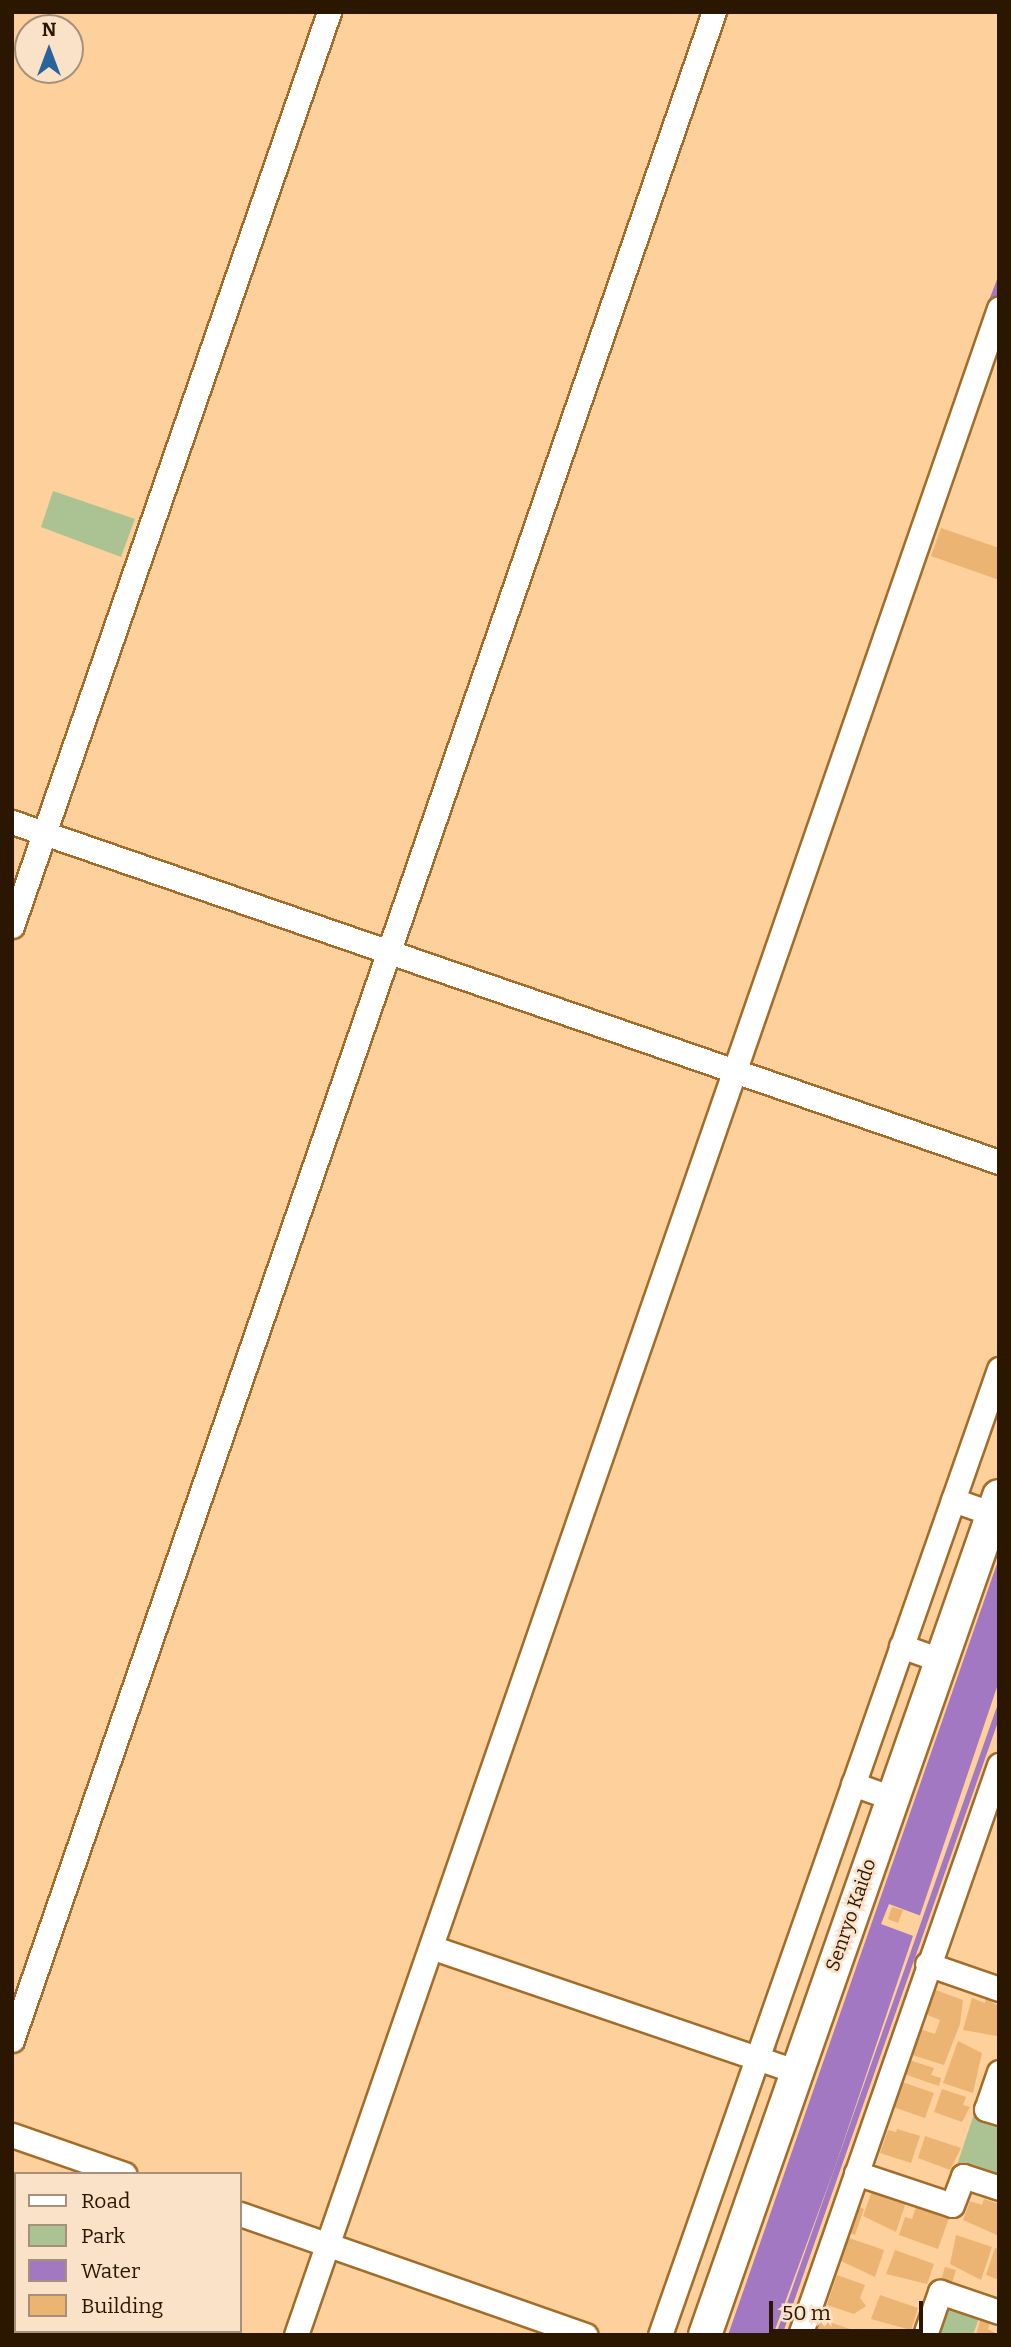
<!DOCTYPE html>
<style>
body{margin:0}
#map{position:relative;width:1011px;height:2347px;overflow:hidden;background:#fed09c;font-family:Bitter,serif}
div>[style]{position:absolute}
.green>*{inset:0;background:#abc392}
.water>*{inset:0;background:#a178c1}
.pier>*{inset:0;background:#fed09c}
.stream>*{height:6px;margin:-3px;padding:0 3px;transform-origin:3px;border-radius:3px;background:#a178c1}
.building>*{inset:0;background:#ecb472}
.roads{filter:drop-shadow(2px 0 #a26d2a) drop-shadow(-2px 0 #a26d2a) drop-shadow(0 2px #a26d2a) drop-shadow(0 -2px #a26d2a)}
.street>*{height:23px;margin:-11.5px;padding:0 11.5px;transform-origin:11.5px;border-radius:11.5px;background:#fff}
.secondary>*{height:32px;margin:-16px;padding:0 16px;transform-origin:16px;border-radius:16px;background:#fff}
span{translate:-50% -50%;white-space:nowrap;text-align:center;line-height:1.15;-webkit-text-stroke:5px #fae2c9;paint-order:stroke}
.street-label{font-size:19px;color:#2b1600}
.frame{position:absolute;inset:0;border:14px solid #2b1600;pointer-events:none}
.legend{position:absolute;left:14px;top:2172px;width:228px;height:161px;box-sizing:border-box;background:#fae2c9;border:2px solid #a79079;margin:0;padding:9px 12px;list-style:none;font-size:21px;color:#2b1600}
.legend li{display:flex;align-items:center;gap:14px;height:35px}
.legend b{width:35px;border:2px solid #a79079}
.north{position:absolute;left:14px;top:14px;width:70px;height:70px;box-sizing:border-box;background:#fae2c9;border:2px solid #a79079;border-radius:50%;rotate:0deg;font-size:19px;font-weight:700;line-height:28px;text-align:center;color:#2b1600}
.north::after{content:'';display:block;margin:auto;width:24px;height:32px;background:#28649b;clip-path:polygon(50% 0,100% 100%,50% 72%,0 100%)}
.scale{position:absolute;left:769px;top:2301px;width:154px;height:32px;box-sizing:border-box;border:4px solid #2b1600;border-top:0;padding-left:9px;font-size:21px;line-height:24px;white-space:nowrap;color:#2b1600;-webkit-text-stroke:5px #fae2c9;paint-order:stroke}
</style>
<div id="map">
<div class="green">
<div style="clip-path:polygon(53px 491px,135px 519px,121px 557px,41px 527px)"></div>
<div style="clip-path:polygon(974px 2114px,999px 2122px,999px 2172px,990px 2177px,957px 2165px)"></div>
<div style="clip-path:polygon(954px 2306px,980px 2315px,973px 2335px,933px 2335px,940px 2313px)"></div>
</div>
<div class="water">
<div style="clip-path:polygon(999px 1558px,999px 1681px,835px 2167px,773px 2335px,728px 2335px)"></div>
</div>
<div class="pier">
<div style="clip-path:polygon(889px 1904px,924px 1917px,783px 2319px,916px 1937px,881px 1924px)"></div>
</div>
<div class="stream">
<div style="left:990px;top:306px;width:26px;rotate:-69deg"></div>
<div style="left:772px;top:2058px;width:24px;rotate:-81deg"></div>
<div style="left:779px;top:2335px;width:663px;rotate:-70.61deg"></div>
</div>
<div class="building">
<div style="clip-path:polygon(941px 528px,999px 548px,999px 580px,931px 556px)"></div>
<div style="clip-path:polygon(892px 1907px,903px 1910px,898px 1923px,888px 1919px)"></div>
<div style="clip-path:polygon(933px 1989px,963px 2000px,960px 2024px,944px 2065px,912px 2055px,920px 2029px,935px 2034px,940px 2020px,925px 2014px)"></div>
<div style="clip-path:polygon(972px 1998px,985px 2003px,986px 1999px,999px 2006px,997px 2036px,963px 2030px)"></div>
<div style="clip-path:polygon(958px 2041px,982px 2053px,973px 2093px,943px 2083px)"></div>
<div style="clip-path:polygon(909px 2060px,934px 2068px,931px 2075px,941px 2078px,939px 2086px,904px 2074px)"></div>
<div style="clip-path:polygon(902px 2082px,934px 2093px,925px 2118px,893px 2107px)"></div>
<div style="clip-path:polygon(942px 2089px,966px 2097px,963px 2105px,970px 2107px,962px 2122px,934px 2112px)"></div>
<div style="clip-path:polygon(897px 2129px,920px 2136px,911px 2163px,880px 2153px,888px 2130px,896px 2132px)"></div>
<div style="clip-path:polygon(925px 2136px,961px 2148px,950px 2170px,918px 2158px)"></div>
<div style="clip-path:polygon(872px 2191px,906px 2202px,896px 2232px,863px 2216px)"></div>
<div style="clip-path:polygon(984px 2199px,999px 2204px,999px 2236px,963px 2220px,970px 2201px,982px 2205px)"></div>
<div style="clip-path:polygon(859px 2207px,864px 2209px,855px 2235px,849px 2233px)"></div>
<div style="clip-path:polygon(916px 2207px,949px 2218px,938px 2249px,899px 2235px,905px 2217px,912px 2219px)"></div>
<div style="clip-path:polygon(956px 2235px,992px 2247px,981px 2280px,950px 2264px)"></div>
<div style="clip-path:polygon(849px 2238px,884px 2250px,875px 2277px,841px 2261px)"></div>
<div style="clip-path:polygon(995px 2248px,999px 2249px,999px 2280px,986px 2275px)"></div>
<div style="clip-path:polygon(895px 2250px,934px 2264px,927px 2284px,886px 2274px)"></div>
<div style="clip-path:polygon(945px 2267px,956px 2270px,952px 2283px,941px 2280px)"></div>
<div style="clip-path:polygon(837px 2275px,865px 2285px,860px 2298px,866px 2306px,854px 2314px,827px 2305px)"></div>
<div style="clip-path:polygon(880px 2295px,918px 2308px,911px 2330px,871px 2319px)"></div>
<div style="clip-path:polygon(981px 2317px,991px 2320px,988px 2329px,999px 2335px,976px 2335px)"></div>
<div style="clip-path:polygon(820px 2319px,859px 2332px,858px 2335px,815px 2335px)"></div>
</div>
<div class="roads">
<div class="street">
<div style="left:12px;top:822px;width:1044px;rotate:19.01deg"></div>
<div style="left:12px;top:926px;width:967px;rotate:-70.87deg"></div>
<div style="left:953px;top:1500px;width:42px;rotate:19.3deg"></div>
<div style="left:901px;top:1646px;width:41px;rotate:19.7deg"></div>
<div style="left:853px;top:1784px;width:41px;rotate:19.7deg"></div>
<div style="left:431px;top:1947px;width:385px;rotate:18.8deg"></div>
<div style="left:927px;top:1964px;width:76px;rotate:19.1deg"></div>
<div style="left:12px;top:2040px;width:2146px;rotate:-70.91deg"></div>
<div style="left:999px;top:2072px;width:39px;rotate:109deg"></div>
<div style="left:986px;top:2109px;width:14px;rotate:17deg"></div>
<div style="left:12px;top:2135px;width:119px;rotate:19.2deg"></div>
<div style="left:856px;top:2173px;width:101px;rotate:18.4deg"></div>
<div style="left:952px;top:2205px;width:31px;rotate:-69deg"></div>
<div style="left:963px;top:2176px;width:38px;rotate:18deg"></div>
<div style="left:240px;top:2214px;width:366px;rotate:19.3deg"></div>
<div style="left:296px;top:2335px;width:2145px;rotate:-70.87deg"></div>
<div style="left:660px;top:2335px;width:1024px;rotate:-70.66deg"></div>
<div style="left:800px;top:2335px;width:604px;rotate:-70.75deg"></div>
<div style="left:925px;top:2335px;width:46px;rotate:-70.8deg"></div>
<div style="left:940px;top:2292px;width:62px;rotate:18.7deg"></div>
</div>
<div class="secondary">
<div style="left:705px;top:2335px;width:889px;rotate:-70.69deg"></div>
</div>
</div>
<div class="street-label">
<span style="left:851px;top:1915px;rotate:-71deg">Senryo Kaido</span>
</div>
<div class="frame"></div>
<ul class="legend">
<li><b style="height:9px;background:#fff"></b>Road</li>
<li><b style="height:19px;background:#abc392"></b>Park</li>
<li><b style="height:19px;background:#a178c1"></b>Water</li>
<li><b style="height:19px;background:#ecb472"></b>Building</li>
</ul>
<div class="north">N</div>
<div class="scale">50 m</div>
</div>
